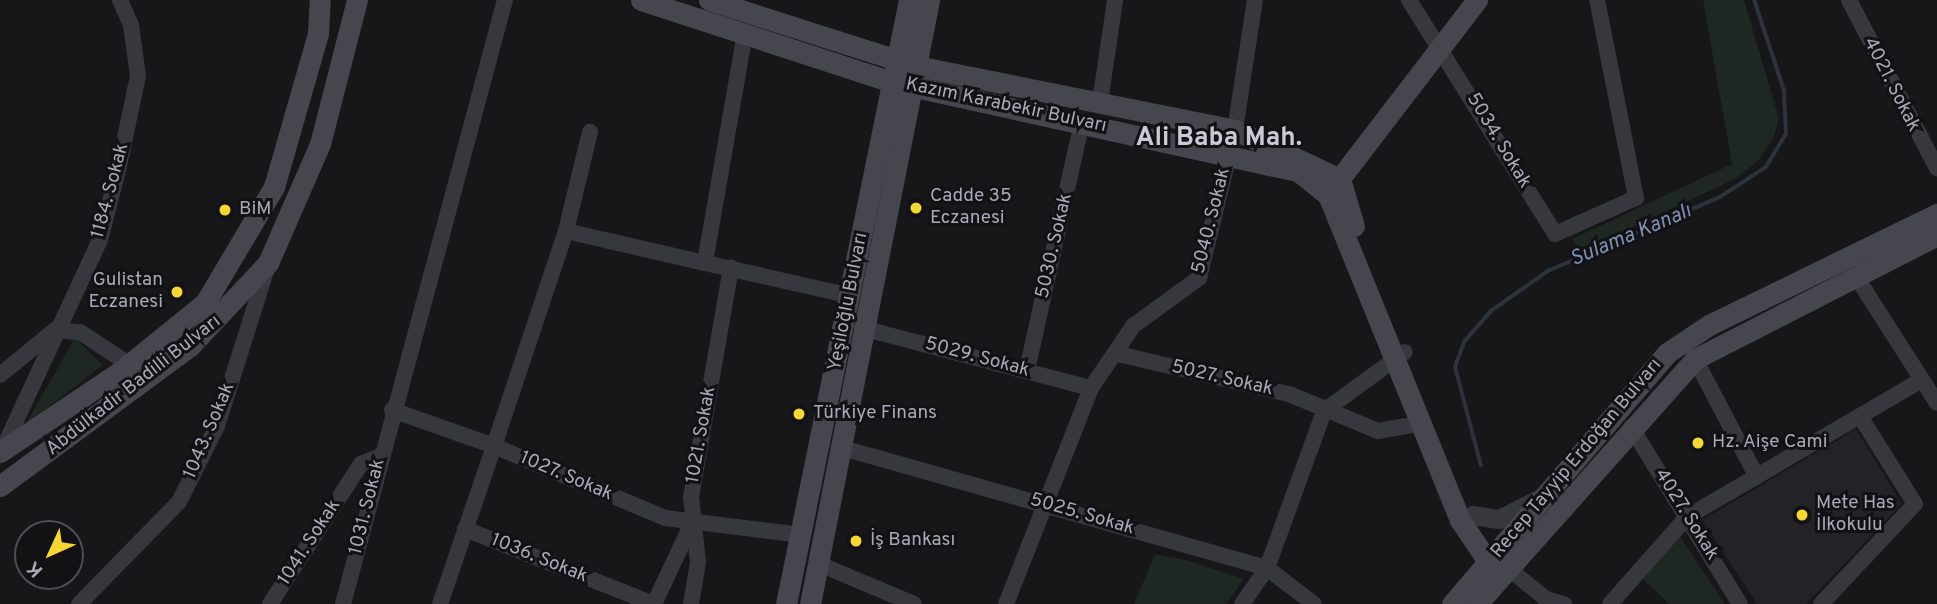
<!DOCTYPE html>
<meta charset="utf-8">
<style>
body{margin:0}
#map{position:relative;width:1937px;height:604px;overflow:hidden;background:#171619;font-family:Overpass,sans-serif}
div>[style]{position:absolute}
.built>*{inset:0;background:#232226}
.green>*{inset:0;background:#1e2721}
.stream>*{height:3.5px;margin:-1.75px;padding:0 1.75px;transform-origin:1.75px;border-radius:1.75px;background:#2c333d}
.minor>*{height:16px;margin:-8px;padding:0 8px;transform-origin:8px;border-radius:8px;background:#37373e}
.tertiary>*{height:19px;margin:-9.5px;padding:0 9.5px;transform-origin:9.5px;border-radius:9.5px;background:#37373e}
.secondary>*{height:21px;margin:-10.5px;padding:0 10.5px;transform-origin:10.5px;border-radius:10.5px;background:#45464e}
.dots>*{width:19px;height:19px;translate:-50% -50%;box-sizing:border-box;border:4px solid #121114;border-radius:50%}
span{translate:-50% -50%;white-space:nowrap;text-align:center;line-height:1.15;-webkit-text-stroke:6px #121114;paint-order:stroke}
.street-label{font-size:19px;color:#a8aab9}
.poi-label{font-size:19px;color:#a8aab9}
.left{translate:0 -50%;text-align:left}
.right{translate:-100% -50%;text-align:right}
.water-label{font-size:21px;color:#7e92b5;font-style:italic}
.district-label{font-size:26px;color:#c9cad5;font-weight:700}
.north{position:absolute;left:14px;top:520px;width:70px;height:70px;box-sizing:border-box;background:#121114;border:2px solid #4e4e56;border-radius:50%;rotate:225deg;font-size:19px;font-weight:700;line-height:28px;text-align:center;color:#a8aab9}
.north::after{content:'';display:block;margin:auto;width:24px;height:32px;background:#f8d72f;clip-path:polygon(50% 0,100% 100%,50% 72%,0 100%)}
</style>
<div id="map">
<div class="built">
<div style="clip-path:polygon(1856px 429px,1902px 504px,1806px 604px,1757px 604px,1702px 520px)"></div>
</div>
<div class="green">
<div style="clip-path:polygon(1703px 0,1744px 0,1779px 119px,1774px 136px,1759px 160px,1735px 179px,1581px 251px,1572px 239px,1732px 164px)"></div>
<div style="clip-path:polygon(75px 338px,103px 365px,25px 425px)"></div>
<div style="clip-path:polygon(1679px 535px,1725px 604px,1669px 604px,1643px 579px)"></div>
<div style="clip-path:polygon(1155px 554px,1186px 560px,1244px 579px,1226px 604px,1134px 604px)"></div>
</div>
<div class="stream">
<div style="left:1481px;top:466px;width:102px;rotate:-104.7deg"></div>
<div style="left:1455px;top:367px;width:27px;rotate:-70deg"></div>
<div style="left:1464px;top:342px;width:41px;rotate:-48.9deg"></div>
<div style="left:1491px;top:311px;width:70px;rotate:-35.1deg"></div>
<div style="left:1548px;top:271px;width:187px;rotate:-23.3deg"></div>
<div style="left:1720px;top:197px;width:55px;rotate:-33.1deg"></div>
<div style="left:1766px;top:167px;width:39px;rotate:-59deg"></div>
<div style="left:1786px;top:134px;width:43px;rotate:-92.7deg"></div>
<div style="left:1784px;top:91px;width:96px;rotate:-108.2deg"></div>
</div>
<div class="minor">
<div style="left:1409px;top:0;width:276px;rotate:58deg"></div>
<div style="left:1555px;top:234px;width:89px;rotate:-24deg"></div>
<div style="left:1636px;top:198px;width:202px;rotate:-101.1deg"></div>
<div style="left:1849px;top:0;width:190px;rotate:62.4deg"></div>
<div style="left:745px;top:33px;width:233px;rotate:99.9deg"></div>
<div style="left:705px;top:263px;width:150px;rotate:12.7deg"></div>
<div style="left:1100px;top:102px;width:103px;rotate:-81.6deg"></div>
<div style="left:566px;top:231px;width:143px;rotate:13deg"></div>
<div style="left:1857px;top:278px;width:148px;rotate:57.4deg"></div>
<div style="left:862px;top:328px;width:237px;rotate:14.7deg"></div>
<div style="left:1118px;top:354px;width:176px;rotate:13.2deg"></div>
<div style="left:1289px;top:394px;width:96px;rotate:22.6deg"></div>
<div style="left:1378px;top:431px;width:41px;rotate:-9.9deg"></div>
<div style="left:1695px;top:359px;width:133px;rotate:62.3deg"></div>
<div style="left:1027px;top:370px;width:254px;rotate:-77.5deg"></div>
<div style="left:0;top:375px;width:71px;rotate:-39.3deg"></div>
<div style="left:55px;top:330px;width:25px;rotate:5deg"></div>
<div style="left:80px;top:332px;width:60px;rotate:33.4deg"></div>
<div style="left:392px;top:410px;width:108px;rotate:19.4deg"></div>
<div style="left:494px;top:446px;width:227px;rotate:-71.5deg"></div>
<div style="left:566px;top:231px;width:102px;rotate:-76.4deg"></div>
<div style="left:1631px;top:427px;width:208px;rotate:58.4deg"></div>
<div style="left:839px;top:447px;width:445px;rotate:15.8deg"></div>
<div style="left:1267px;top:568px;width:59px;rotate:37.5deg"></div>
<div style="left:2px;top:451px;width:233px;rotate:-65.1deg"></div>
<div style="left:100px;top:240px;width:76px;rotate:-75.6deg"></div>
<div style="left:119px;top:166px;width:92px;rotate:-78.1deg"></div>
<div style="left:138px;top:76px;width:51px;rotate:-97.8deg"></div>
<div style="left:131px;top:25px;width:27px;rotate:-114deg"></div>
<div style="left:465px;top:529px;width:202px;rotate:21.7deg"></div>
<div style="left:1502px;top:563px;width:57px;rotate:39.3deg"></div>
<div style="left:1546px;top:599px;width:19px;rotate:16deg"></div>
<div style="left:819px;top:564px;width:103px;rotate:22.8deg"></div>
<div style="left:79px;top:604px;width:143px;rotate:-45.6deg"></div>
<div style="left:179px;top:502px;width:85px;rotate:-63.4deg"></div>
<div style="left:217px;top:426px;width:169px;rotate:-72.4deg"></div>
<div style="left:270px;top:604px;width:167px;rotate:-57deg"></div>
<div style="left:361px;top:464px;width:22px;rotate:-22deg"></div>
<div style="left:343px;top:604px;width:625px;rotate:-74.99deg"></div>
<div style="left:440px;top:604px;width:167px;rotate:-71.1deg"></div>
<div style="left:494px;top:446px;width:186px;rotate:22.8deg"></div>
<div style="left:665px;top:518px;width:138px;rotate:7.1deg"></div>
<div style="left:654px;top:604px;width:92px;rotate:-64.8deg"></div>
<div style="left:691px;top:604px;width:43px;rotate:-80.5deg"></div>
<div style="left:698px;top:562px;width:65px;rotate:-96.1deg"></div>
<div style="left:691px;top:497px;width:233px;rotate:-80.1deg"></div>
<div style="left:1006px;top:604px;width:232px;rotate:-68.5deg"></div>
<div style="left:1091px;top:388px;width:75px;rotate:-55.9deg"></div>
<div style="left:1133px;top:326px;width:82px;rotate:-36deg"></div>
<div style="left:1199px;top:278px;width:152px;rotate:-76.3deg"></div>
<div style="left:1235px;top:130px;width:132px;rotate:-81.3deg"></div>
<div style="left:1242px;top:604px;width:44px;rotate:-55.2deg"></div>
<div style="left:1267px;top:568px;width:167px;rotate:-70deg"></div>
<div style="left:1324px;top:411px;width:100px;rotate:-36.1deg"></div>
<div style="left:1610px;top:604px;width:116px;rotate:-48.5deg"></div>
<div style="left:1687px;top:517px;width:271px;rotate:-30.3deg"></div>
<div style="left:1821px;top:604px;width:137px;rotate:-46.8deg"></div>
<div style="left:1915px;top:504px;width:102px;rotate:-122.1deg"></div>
</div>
<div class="tertiary">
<div style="left:1473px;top:515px;width:26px;rotate:9deg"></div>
<div style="left:1499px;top:519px;width:45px;rotate:-26.6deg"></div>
</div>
<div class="secondary">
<div style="left:641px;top:0;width:264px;rotate:18.1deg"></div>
<div style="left:892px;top:82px;width:416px;rotate:12.4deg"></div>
<div style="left:1298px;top:171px;width:38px;rotate:39deg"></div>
<div style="left:1328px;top:195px;width:351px;rotate:67.9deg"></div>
<div style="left:1460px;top:520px;width:70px;rotate:56.1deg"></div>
<div style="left:709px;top:0;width:217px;rotate:17.7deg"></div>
<div style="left:916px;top:66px;width:325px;rotate:11.3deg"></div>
<div style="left:1235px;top:130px;width:116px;rotate:25deg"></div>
<div style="left:1340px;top:179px;width:49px;rotate:73.4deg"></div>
<div style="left:1331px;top:190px;width:240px;rotate:-52.5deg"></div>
<div style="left:0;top:452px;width:146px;rotate:-33.8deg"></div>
<div style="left:121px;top:371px;width:108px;rotate:-39deg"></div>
<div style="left:205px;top:303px;width:135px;rotate:-59.3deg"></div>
<div style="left:274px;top:187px;width:159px;rotate:-74deg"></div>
<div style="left:318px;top:34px;width:34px;rotate:-87deg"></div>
<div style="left:0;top:486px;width:236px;rotate:-36.4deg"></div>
<div style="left:190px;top:346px;width:114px;rotate:-46.8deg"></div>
<div style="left:268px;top:263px;width:130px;rotate:-66.4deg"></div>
<div style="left:320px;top:144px;width:149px;rotate:-75.6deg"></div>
<div style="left:786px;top:604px;width:616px;rotate:-78.49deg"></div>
<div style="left:810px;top:604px;width:616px;rotate:-78.85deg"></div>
<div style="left:1452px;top:604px;width:330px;rotate:-49.4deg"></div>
<div style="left:1667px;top:353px;width:50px;rotate:-33.7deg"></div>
<div style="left:1709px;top:325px;width:254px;rotate:-26deg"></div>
<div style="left:1477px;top:604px;width:328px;rotate:-48.3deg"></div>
<div style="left:1695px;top:359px;width:272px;rotate:-27.1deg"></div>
</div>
<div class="dots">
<div style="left:916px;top:208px;background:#f8d72f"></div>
<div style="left:225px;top:210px;background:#f8d72f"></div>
<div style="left:177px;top:292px;background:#f8d72f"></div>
<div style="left:799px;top:414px;background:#f8d72f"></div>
<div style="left:1698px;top:443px;background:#f8d72f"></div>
<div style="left:1802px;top:515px;background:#f8d72f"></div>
<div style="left:856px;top:541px;background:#f8d72f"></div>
</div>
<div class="street-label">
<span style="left:1891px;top:85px;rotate:63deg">4021. Sokak</span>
<span style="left:1006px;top:106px;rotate:12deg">Kazım Karabekir Bulvarı</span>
<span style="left:1498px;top:141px;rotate:59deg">5034. Sokak</span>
<span style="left:111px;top:191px;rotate:-75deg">1184. Sokak</span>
<span style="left:1212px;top:221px;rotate:-76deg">5040. Sokak</span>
<span style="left:1055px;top:246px;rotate:-77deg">5030. Sokak</span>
<span style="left:849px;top:302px;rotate:-79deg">Yeşiloğlu Bulvarı</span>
<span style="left:977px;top:358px;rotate:15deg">5029. Sokak</span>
<span style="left:1222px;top:379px;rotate:13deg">5027. Sokak</span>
<span style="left:134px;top:386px;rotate:-38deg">Abdülkadir Badilli Bulvarı</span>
<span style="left:210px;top:431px;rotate:-67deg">1043. Sokak</span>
<span style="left:702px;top:435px;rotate:-80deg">1021. Sokak</span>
<span style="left:1577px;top:459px;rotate:-50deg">Recep Tayyip Erdoğan Bulvarı</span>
<span style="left:566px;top:477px;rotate:23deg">1027. Sokak</span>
<span style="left:368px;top:507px;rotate:-76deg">1031. Sokak</span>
<span style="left:1082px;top:515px;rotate:16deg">5025. Sokak</span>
<span style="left:1686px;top:515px;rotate:58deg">4027. Sokak</span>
<span style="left:310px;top:543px;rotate:-57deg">1041. Sokak</span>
<span style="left:539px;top:559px;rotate:22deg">1036. Sokak</span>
</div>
<div class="poi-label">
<span class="left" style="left:930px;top:208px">Cadde 35<br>Eczanesi</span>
<span class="left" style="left:239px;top:210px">BiM</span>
<span class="right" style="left:163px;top:292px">Gulistan<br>Eczanesi</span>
<span class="left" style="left:813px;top:414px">Türkiye Finans</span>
<span class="left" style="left:1712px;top:443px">Hz. Aişe Cami</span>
<span class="left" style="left:1816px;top:515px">Mete Has<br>İlkokulu</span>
<span class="left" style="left:870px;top:541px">İş Bankası</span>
</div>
<div class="water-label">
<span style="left:1631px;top:236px;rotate:-23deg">Sulama Kanalı</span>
</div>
<div class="district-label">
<span style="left:1219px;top:139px">Ali Baba Mah.</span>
</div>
<div class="north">K</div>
</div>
